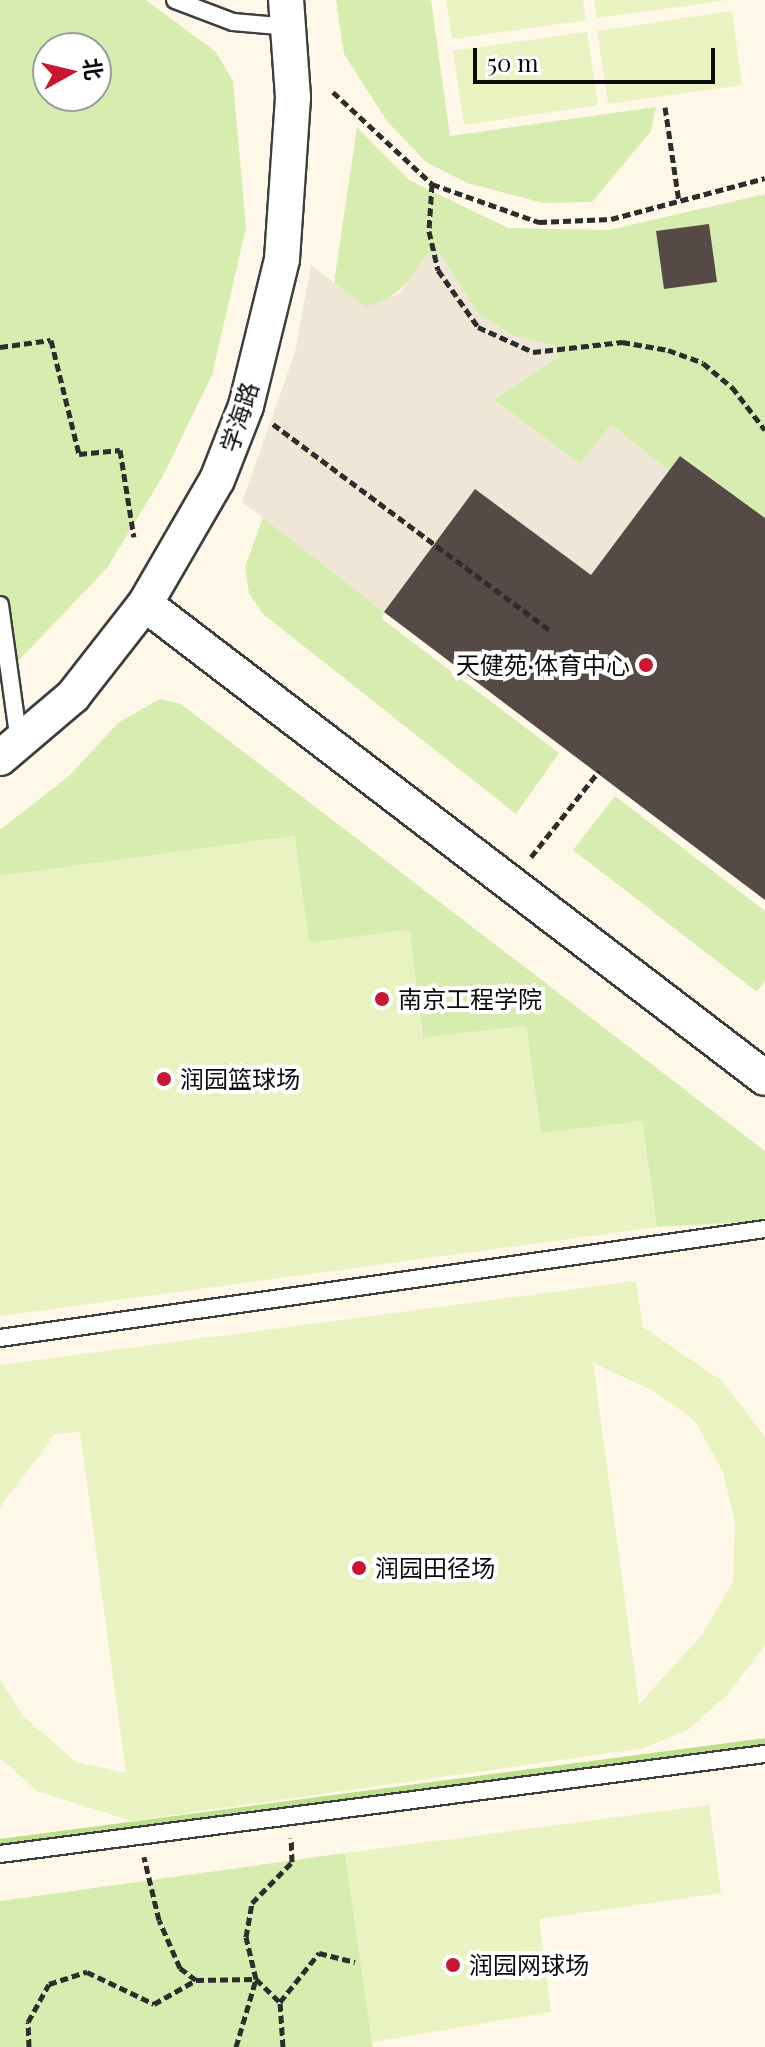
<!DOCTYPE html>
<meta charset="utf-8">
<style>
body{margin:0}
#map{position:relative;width:765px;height:2047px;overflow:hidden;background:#fff8e9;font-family:"Playfair Display","Noto Sans SC",serif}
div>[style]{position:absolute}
.green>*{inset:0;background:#d6edaf}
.forest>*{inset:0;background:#bbdf8c}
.pitch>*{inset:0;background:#e8f3c1}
.plaza>*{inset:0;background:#efe6d8}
.building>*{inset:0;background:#554a46}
.path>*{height:5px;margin-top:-2.5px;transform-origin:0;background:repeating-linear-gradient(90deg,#2d2d2d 0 8px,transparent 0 12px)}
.roads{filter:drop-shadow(2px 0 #3e3e3e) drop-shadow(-2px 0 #3e3e3e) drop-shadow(0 2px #3e3e3e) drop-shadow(0 -2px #3e3e3e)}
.service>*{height:16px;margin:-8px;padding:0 8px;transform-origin:8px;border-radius:8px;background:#fff}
.minor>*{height:34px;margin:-17px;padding:0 17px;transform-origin:17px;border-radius:17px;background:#fff}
.dots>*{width:22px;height:22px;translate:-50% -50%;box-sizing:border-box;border:4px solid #fff;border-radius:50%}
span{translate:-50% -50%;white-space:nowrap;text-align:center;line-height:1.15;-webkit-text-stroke:8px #fff;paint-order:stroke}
.street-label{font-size:24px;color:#0b0b0b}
.poi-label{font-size:24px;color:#0b0b0b}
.right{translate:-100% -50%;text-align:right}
.left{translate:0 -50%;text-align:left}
.north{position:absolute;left:32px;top:32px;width:80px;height:80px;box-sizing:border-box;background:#fff;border:2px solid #9d9d9d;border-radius:50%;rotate:82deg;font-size:22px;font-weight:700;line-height:32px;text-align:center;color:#0b0b0b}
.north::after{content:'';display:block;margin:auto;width:28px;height:36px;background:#c81633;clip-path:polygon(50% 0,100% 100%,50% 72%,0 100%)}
.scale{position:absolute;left:473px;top:48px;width:242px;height:36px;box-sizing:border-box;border:4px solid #0b0b0b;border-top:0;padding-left:10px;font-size:24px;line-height:28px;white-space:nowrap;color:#0b0b0b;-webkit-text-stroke:6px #fff;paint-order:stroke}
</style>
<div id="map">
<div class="green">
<div style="clip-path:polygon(evenodd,0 0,146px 0,216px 52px,233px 81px,246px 228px,212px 375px,163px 476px,107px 568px,0 680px,0 0,48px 48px,96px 48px,96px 96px,48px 96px,48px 48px)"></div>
<div style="clip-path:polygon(336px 0,431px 0,450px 136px,656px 107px,651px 131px,592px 202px,543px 203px,467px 183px,426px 162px,387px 121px,344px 54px)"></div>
<div style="clip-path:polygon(357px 127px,409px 180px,508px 228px,609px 230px,765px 194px,765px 518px,681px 456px,669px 471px,611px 425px,580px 464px,492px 399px,558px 358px,556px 346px,513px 336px,478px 314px,440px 253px,427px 254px,417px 275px,383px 303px,366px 307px,334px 283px)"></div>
<div style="clip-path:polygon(263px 517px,384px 612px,382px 619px,559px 753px,516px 814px,263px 614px,249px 593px,245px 567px)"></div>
<div style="clip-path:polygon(160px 699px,181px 704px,765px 1151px,765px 1221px,657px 1227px,642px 1121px,541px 1134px,526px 1026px,423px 1038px,409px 930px,309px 943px,294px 836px,0 876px,0 830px,70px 775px,119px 722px)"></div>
<div style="clip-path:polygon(615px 796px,765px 911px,765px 981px,757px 992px,573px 850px)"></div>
<div style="clip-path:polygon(345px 1853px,373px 2047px,0 2047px,0 1901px)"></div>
</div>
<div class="forest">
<div style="clip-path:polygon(765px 1738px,765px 1754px,0 1854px,0 1839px)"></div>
</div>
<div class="pitch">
<div style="clip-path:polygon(446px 0,583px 0,586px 20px,452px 39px)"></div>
<div style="clip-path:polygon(594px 0,727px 0,597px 18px)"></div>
<div style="clip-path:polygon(732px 11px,742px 85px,608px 104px,597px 31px)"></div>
<div style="clip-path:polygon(587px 32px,598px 105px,464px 125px,453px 51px)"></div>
<div style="clip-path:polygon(295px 836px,309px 943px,409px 930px,423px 1038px,526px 1026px,541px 1133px,642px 1121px,657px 1227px,0 1316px,0 876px)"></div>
<div style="clip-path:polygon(evenodd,636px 1281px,643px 1327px,722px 1381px,765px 1437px,765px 1645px,727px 1695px,689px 1729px,645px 1748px,132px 1821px,37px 1791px,0 1758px,0 1679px,23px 1716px,76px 1762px,126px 1773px,80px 1432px,55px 1434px,0 1507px,0 1365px,636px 1281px,593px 1363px,654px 1391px,695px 1421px,723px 1472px,735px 1523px,733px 1581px,702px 1635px,639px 1704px,593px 1363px)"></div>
<div style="clip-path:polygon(709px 1805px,721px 1893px,539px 1919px,551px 2012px,372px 2042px,345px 1853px)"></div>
</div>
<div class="plaza">
<div style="clip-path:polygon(440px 253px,478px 314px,513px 336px,556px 346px,558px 358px,493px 400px,580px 464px,611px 425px,669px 471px,591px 575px,475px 489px,384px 612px,242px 502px,295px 352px,311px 265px,366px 307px,400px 293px,427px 254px)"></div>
</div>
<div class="building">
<div style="clip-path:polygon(709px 224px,717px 282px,664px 289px,656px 231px)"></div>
<div style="clip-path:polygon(680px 456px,765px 518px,765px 900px,384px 612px,475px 489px,591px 575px)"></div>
</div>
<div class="path">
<div style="left:333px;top:92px;width:135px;rotate:42.9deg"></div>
<div style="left:432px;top:184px;width:114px;rotate:19.6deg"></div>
<div style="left:539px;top:222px;width:72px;rotate:-2.4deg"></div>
<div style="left:611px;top:219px;width:159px;rotate:-14.9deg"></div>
<div style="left:665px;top:107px;width:96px;rotate:81.6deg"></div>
<div style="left:432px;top:184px;width:47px;rotate:93.7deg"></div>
<div style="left:429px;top:231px;width:40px;rotate:77deg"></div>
<div style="left:438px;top:270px;width:70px;rotate:54.9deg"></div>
<div style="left:478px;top:327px;width:60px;rotate:24.4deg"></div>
<div style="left:533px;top:352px;width:90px;rotate:-6.4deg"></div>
<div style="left:622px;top:342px;width:47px;rotate:9.9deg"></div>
<div style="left:668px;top:350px;width:37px;rotate:20deg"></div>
<div style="left:703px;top:363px;width:38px;rotate:40deg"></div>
<div style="left:732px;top:387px;width:54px;rotate:52.5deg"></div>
<div style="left:0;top:347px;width:51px;rotate:-7.8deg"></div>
<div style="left:51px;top:340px;width:117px;rotate:76.2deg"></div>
<div style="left:79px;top:454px;width:41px;rotate:-5.6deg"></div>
<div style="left:120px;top:450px;width:88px;rotate:80.9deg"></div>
<div style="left:273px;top:424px;width:347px;rotate:36.7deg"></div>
<div style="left:531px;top:857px;width:110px;rotate:-51.7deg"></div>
<div style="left:196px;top:1980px;width:60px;rotate:-1deg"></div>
<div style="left:256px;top:1979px;width:33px;rotate:44deg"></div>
<div style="left:29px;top:2047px;width:25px;rotate:-92deg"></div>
<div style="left:28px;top:2022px;width:43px;rotate:-61.1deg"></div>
<div style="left:49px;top:1984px;width:40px;rotate:-18deg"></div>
<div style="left:87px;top:1972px;width:74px;rotate:25.5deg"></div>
<div style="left:154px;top:2004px;width:48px;rotate:-29.7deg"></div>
<div style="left:196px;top:1980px;width:20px;rotate:-143deg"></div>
<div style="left:180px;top:1968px;width:52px;rotate:-113.6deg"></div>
<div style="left:159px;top:1920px;width:65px;rotate:-103.4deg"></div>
<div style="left:236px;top:2047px;width:71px;rotate:-73.6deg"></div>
<div style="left:256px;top:1979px;width:43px;rotate:-103.4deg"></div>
<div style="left:246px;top:1937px;width:35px;rotate:-80deg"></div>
<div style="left:252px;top:1903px;width:57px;rotate:-45.7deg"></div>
<div style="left:292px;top:1862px;width:24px;rotate:-92deg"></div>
<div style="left:283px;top:2047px;width:45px;rotate:-93.8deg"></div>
<div style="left:280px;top:2002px;width:63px;rotate:-51.5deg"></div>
<div style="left:319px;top:1953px;width:37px;rotate:14deg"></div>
</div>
<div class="roads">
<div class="service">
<div style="left:175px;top:0;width:62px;rotate:20.8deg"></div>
<div style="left:233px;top:22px;width:57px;rotate:5deg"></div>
<div style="left:0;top:605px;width:138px;rotate:82.1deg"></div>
<div style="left:0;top:1338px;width:773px;rotate:-8.11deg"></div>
<div style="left:0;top:1854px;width:772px;rotate:-7.45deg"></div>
</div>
<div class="minor">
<div style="left:145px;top:604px;width:780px;rotate:37.4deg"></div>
<div style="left:0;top:758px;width:96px;rotate:-40.3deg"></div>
<div style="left:73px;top:696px;width:117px;rotate:-52deg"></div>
<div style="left:145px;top:604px;width:143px;rotate:-59.9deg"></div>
<div style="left:217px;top:480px;width:79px;rotate:-68.6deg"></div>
<div style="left:246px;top:406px;width:151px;rotate:-76.2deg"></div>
<div style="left:282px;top:259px;width:162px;rotate:-86.1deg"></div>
<div style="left:293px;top:97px;width:97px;rotate:-94.1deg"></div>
</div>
</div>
<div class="dots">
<div style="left:646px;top:665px;background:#c81633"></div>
<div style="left:382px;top:999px;background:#c81633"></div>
<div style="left:164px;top:1079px;background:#c81633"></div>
<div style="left:359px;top:1568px;background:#c81633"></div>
<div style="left:453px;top:1965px;background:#c81633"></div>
</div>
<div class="street-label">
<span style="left:239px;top:417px;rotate:-72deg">学海路</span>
</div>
<div class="poi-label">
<span class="right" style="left:630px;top:665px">天健苑·体育中心</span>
<span class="left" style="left:398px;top:999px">南京工程学院</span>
<span class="left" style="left:180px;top:1079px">润园篮球场</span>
<span class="left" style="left:375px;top:1568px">润园田径场</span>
<span class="left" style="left:469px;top:1965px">润园网球场</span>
</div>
<div class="north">北</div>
<div class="scale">50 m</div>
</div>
